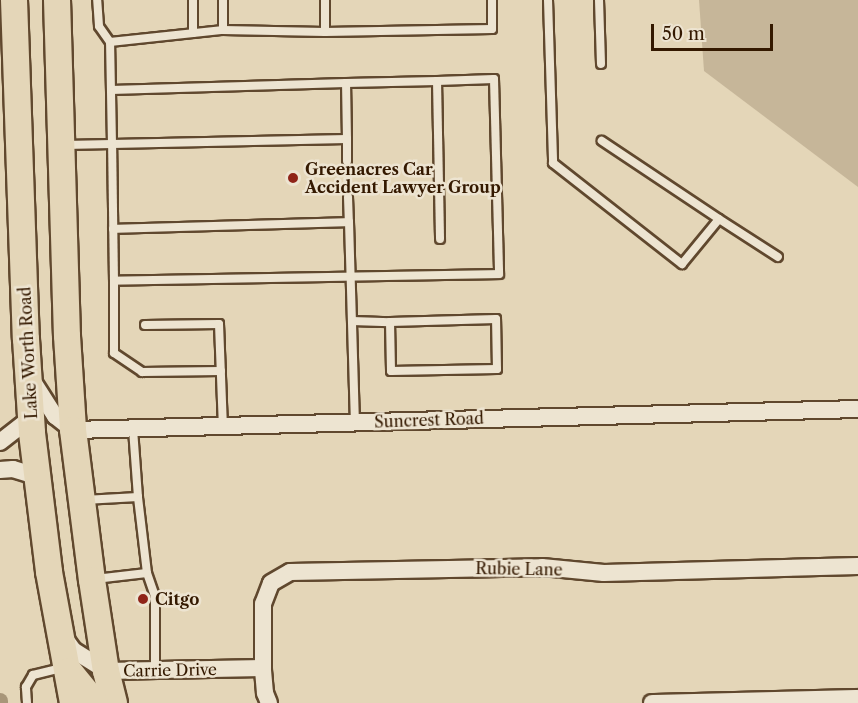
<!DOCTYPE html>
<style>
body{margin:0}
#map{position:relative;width:858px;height:703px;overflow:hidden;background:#e4d6b8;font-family:"Libre Caslon Text",serif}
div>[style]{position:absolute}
.green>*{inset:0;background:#c6b699}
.canal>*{height:16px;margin:-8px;padding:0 8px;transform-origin:8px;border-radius:8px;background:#a89679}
.roads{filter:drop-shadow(2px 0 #60482e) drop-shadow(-2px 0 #60482e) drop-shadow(0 2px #60482e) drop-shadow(0 -2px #60482e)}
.service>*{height:8px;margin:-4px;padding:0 4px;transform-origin:4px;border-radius:4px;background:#ede4d1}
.minor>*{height:16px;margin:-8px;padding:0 8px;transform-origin:8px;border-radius:8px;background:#ede4d1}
.primary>*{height:26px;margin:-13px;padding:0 13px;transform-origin:13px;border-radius:13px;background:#e4d6b8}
.dots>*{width:16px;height:16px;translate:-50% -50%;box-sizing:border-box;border:3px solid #ede4d1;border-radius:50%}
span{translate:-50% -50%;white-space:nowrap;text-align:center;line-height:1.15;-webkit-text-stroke:5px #ede4d1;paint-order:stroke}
.poi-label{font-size:16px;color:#341900;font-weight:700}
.left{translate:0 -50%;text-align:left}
.street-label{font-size:16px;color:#341900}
.scale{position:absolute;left:651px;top:24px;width:122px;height:27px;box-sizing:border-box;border:3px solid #341900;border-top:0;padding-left:8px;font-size:18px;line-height:21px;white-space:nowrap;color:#341900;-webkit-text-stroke:4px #ede4d1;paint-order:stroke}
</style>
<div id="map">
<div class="green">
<div style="clip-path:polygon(699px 0,858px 0,858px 187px,704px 71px)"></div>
</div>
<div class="canal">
<div style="left:0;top:701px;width:2px;rotate:90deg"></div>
</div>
<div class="roads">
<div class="service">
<div style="left:193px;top:0;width:33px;rotate:90deg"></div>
<div style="left:223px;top:0;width:30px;rotate:90deg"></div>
<div style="left:325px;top:0;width:32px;rotate:90deg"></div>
<div style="left:325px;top:32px;width:167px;rotate:-1deg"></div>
<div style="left:492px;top:29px;width:29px;rotate:-90deg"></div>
<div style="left:548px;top:0;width:163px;rotate:88.2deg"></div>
<div style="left:553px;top:163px;width:164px;rotate:38.1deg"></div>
<div style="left:682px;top:264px;width:58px;rotate:-50.6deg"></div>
<div style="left:719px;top:219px;width:141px;rotate:-146.3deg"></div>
<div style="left:599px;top:0;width:64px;rotate:88.2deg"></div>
<div style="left:110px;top:42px;width:114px;rotate:-6.1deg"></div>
<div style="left:223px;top:30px;width:102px;rotate:1.1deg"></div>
<div style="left:437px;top:81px;width:158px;rotate:88.9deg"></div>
<div style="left:111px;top:90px;width:235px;rotate:-1.7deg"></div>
<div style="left:346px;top:83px;width:91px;rotate:-1.3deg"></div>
<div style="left:437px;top:81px;width:57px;rotate:-2deg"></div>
<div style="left:494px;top:79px;width:195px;rotate:88.5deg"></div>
<div style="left:499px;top:274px;width:385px;rotate:179deg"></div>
<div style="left:114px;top:281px;width:137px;rotate:-90.8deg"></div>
<div style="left:112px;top:144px;width:235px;rotate:-1.2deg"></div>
<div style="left:347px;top:139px;width:56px;rotate:-91deg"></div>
<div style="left:347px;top:139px;width:22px;rotate:90deg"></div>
<div style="left:65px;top:145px;width:47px;rotate:-1.2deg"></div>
<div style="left:112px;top:144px;width:102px;rotate:-91.1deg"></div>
<div style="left:110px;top:42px;width:19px;rotate:-125deg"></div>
<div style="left:99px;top:26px;width:26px;rotate:-94deg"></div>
<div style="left:348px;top:197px;width:25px;rotate:88deg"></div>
<div style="left:719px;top:219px;width:70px;rotate:32.8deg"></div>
<div style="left:113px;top:229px;width:236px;rotate:-1.7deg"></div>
<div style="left:349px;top:222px;width:200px;rotate:88.3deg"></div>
<div style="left:114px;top:281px;width:72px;rotate:90deg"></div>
<div style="left:114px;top:353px;width:34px;rotate:34deg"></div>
<div style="left:142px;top:372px;width:79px;rotate:-0.7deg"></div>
<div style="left:352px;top:321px;width:38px;rotate:2deg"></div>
<div style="left:390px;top:322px;width:49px;rotate:88.8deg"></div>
<div style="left:391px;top:371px;width:106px;rotate:-1.1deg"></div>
<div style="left:497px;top:369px;width:50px;rotate:-91.1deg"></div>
<div style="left:496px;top:319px;width:106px;rotate:178.4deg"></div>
<div style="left:145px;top:325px;width:74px;rotate:-0.8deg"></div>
<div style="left:219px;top:324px;width:102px;rotate:87.8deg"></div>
<div style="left:84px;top:500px;width:54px;rotate:-3.2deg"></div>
<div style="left:138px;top:497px;width:68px;rotate:-94.2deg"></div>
<div style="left:147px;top:573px;width:24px;rotate:71deg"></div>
<div style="left:155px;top:596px;width:74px;rotate:90deg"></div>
<div style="left:95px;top:579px;width:52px;rotate:-6.6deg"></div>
<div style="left:147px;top:573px;width:77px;rotate:-96.8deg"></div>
<div style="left:27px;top:703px;width:16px;rotate:-94deg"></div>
<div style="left:26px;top:687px;width:14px;rotate:-60deg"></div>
<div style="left:33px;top:675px;width:33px;rotate:-14deg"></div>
</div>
<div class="minor">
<div style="left:32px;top:380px;width:43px;rotate:57.4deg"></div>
<div style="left:55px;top:416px;width:23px;rotate:38deg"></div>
<div style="left:73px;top:430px;width:785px;rotate:-1.53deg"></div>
<div style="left:0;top:442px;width:39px;rotate:-38deg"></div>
<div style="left:0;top:470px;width:13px;rotate:-4deg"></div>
<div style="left:13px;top:469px;width:24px;rotate:17deg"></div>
<div style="left:63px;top:636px;width:17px;rotate:54deg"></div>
<div style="left:73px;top:650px;width:39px;rotate:32deg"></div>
<div style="left:106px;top:671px;width:157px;rotate:-1.1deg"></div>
<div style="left:269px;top:703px;width:11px;rotate:-112deg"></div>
<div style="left:265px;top:693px;width:25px;rotate:-95deg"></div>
<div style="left:263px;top:668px;width:64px;rotate:-90deg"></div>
<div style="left:263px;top:604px;width:22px;rotate:-69deg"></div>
<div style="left:271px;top:583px;width:22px;rotate:-30deg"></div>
<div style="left:290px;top:572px;width:252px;rotate:-1.1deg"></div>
<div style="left:542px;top:567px;width:62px;rotate:5.5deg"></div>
<div style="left:604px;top:573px;width:254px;rotate:-1.6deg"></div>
<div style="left:652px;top:703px;width:206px;rotate:-1.4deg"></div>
</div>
<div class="primary">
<div style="left:14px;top:0;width:339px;rotate:88deg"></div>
<div style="left:26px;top:339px;width:94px;rotate:86.3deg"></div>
<div style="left:32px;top:433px;width:140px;rotate:83deg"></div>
<div style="left:49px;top:572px;width:133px;rotate:79.6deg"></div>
<div style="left:57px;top:0;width:336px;rotate:88.3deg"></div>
<div style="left:67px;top:336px;width:94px;rotate:86.3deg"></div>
<div style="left:73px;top:430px;width:151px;rotate:82.8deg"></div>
<div style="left:92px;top:580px;width:92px;rotate:81.3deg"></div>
<div style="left:106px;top:671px;width:33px;rotate:76deg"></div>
<div style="left:69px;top:671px;width:41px;rotate:50.9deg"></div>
</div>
</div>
<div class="dots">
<div style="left:293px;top:178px;background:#8f2418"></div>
<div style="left:143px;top:599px;background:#8f2418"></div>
</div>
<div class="poi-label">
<span class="left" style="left:305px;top:178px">Greenacres Car<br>Accident Lawyer Group</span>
<span class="left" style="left:155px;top:599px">Citgo</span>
</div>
<div class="street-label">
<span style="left:28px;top:353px;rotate:-93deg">Lake Worth Road</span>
<span style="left:429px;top:420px;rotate:-2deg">Suncrest Road</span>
<span style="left:519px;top:569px;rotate:1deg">Rubie Lane</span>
<span style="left:170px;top:670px;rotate:-1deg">Carrie Drive</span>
</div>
<div class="scale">50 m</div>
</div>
